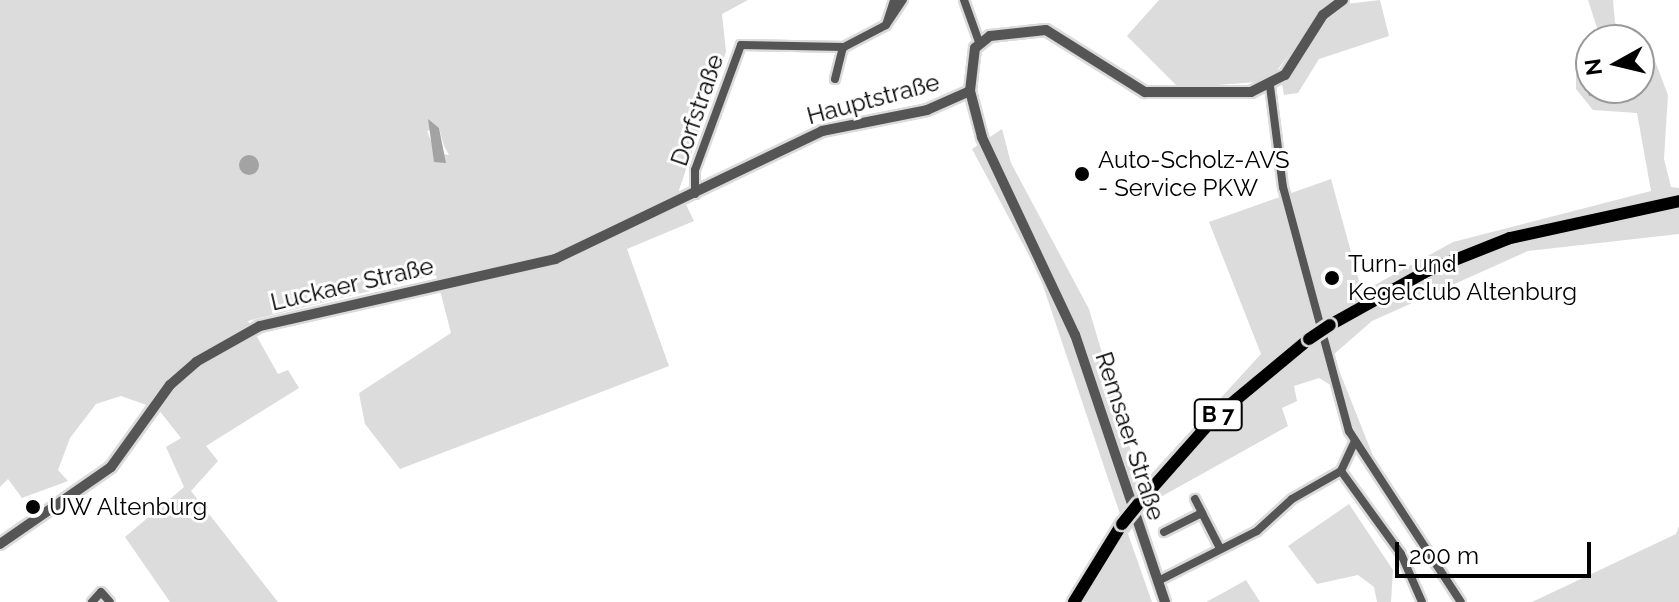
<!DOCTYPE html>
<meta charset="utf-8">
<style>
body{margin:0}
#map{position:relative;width:1679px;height:602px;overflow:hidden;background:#fff;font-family:Raleway,sans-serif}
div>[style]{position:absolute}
.green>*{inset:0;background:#dcdcdc}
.water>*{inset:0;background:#a3a3a3}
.round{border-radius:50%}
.roads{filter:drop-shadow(2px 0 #dbdbdb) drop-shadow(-2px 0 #dbdbdb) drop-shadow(0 2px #dbdbdb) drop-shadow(0 -2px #dbdbdb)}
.minor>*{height:8px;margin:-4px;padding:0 4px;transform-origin:4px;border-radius:4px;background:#555}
.tertiary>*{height:10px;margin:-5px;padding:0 5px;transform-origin:5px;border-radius:5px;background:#555}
.trunk>*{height:12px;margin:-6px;padding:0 6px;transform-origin:6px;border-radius:6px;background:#000}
.bridges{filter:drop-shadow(2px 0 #dbdbdb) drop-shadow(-2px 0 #dbdbdb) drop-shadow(0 2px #dbdbdb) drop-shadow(0 -2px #dbdbdb)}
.trunk-bridge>*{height:12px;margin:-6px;padding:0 6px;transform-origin:6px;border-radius:6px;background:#000}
.dots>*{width:22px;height:22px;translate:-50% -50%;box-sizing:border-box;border:4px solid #fff;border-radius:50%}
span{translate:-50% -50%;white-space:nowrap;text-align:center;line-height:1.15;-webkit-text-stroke:6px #fff;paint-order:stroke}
.shield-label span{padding:2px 6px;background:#fff;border:2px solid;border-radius:6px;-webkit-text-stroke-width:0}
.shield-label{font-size:22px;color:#000;font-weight:700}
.street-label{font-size:24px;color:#000}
.poi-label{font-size:24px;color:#000}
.left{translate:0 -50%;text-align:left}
.north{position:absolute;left:1575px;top:24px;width:80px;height:80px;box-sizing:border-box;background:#fff;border:2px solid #999;border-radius:50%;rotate:262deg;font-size:22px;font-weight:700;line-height:32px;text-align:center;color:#000}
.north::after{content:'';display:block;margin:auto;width:28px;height:36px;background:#000;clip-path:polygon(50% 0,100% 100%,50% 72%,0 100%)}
.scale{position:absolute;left:1395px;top:542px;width:196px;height:36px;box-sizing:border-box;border:4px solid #000;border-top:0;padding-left:10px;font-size:24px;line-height:28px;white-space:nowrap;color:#000;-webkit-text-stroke:6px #fff;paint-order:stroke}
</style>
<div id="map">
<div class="green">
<div style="clip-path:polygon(evenodd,0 0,748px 0,722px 14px,726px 52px,679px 190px,694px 221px,627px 249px,669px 366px,400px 469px,365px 424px,359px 393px,451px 333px,436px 275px,248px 321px,278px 374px,288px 370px,299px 388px,206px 446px,218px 461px,191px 491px,278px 602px,170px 602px,125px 537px,184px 487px,166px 447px,181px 438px,158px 409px,121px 396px,96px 404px,70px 438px,58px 470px,68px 481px,22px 498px,8px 479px,0 487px,0 0,439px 128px,444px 146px,449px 155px,436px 153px,427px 131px,439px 128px)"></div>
<div style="clip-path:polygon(1159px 0,1330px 0,1269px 81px,1179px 88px,1127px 36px)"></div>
<div style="clip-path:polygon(1380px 0,1389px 36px,1319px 59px,1298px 93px,1284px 95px,1282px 84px,1329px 16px,1346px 4px)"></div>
<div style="clip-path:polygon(1588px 0,1613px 0,1615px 23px,1638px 40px,1601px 40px)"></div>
<div style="clip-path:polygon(1639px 41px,1652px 53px,1668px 95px,1664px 159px,1671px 187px,1679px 188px,1679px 234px,1528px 251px,1372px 321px,1333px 355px,1379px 471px,1332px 386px,1319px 378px,1294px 386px,1297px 401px,1282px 408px,1288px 426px,1148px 504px,1128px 534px,1152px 602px,1065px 602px,1120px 514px,1039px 274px,972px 149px,1002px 129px,1011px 163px,1089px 309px,1141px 485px,1261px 354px,1209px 222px,1331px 179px,1362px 292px,1453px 242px,1651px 191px,1637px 113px,1593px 110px,1576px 89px,1576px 75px,1591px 56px,1591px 88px,1639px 88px)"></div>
<div style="clip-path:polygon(1349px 504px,1393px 570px,1391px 602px,1377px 602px,1374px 587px,1358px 575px,1317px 584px,1288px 546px)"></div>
<div style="clip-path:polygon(1679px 526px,1679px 602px,1532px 602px,1676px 534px)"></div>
<div style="clip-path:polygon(1246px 580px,1260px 602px,1206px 602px,1221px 594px)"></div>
</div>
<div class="water">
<div style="clip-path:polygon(1591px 68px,1591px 88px,1624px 88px,1625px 100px,1615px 100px,1619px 92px,1589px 96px,1583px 78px)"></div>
<div style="clip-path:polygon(428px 119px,439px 128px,446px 163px,434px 162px)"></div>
<div class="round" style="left:239px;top:155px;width:20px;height:20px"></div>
</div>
<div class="roads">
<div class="minor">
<div style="left:964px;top:0;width:45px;rotate:70.3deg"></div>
<div style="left:886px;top:25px;width:26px;rotate:-72deg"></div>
<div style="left:835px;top:79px;width:33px;rotate:-76deg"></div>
<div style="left:1270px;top:86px;width:102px;rotate:82.7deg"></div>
<div style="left:1283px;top:187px;width:253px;rotate:74.9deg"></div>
<div style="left:1349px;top:431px;width:204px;rotate:56.8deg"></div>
<div style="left:695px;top:194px;width:24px;rotate:-90deg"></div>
<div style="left:695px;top:170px;width:133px;rotate:-69.8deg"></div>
<div style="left:741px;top:45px;width:103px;rotate:1.1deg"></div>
<div style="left:844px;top:47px;width:47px;rotate:-27.6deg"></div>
<div style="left:886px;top:25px;width:30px;rotate:-56deg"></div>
<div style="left:1354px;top:443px;width:31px;rotate:115deg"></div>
<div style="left:1341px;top:471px;width:102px;rotate:54.1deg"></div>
<div style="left:1401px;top:554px;width:52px;rotate:66.4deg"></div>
<div style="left:1195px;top:499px;width:16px;rotate:63deg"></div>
<div style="left:1164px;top:532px;width:42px;rotate:-26.6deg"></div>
<div style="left:1202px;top:513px;width:38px;rotate:63deg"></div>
<div style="left:1162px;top:579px;width:106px;rotate:-26.8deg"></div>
<div style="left:1257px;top:531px;width:47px;rotate:-42.4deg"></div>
<div style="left:1292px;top:499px;width:56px;rotate:-29.7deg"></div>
<div style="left:92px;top:602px;width:13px;rotate:-48deg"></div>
<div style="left:101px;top:592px;width:13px;rotate:48deg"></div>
</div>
<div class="tertiary">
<div style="left:0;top:544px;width:135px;rotate:-34.7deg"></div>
<div style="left:111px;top:467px;width:101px;rotate:-54.3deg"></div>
<div style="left:170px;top:385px;width:35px;rotate:-41deg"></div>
<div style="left:196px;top:362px;width:73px;rotate:-29.4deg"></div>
<div style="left:260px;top:326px;width:303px;rotate:-12.8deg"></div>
<div style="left:555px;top:259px;width:296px;rotate:-25.6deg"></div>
<div style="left:822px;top:131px;width:107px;rotate:-11.3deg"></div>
<div style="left:927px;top:110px;width:47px;rotate:-23.8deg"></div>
<div style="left:1165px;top:602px;width:282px;rotate:-108.6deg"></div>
<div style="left:1075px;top:335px;width:219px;rotate:-115.2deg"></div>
<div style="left:982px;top:137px;width:48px;rotate:-104.6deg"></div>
<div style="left:970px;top:91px;width:43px;rotate:-83.4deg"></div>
<div style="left:975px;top:48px;width:19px;rotate:-39deg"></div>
<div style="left:990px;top:36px;width:56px;rotate:-6.1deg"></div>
<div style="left:1046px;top:30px;width:117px;rotate:32.1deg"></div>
<div style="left:1145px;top:92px;width:106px"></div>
<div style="left:1251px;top:92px;width:38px;rotate:-27deg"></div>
<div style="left:1285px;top:75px;width:71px;rotate:-57.7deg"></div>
<div style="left:1323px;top:15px;width:25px;rotate:-37deg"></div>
</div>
<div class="trunk">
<div style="left:1330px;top:325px;width:111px;rotate:-29.1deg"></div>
<div style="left:1427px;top:271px;width:89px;rotate:-21.7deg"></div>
<div style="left:1510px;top:238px;width:173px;rotate:-12.3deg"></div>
<div style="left:1138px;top:504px;width:115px;rotate:-48.5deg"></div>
<div style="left:1214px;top:418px;width:124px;rotate:-39.7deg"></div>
<div style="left:1074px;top:602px;width:92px;rotate:-58.4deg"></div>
</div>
</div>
<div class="bridges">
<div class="trunk-bridge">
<div style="left:1309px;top:339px;width:25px;rotate:-34deg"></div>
<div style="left:1122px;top:524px;width:26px;rotate:-51deg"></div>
</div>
</div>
<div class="dots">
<div style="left:1082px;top:174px;background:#000"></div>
<div style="left:1332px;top:278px;background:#000"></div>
<div style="left:33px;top:507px;background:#000"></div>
</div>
<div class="shield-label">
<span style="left:1218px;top:415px">B 7</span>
</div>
<div class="street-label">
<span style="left:873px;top:99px;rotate:-15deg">Hauptstraße</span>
<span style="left:697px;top:110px;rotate:-71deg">Dorfstraße</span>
<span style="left:352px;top:284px;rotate:-13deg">Luckaer Straße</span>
<span style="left:1130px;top:436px;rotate:72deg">Remsaer Straße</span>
</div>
<div class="poi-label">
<span class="left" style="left:1098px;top:174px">Auto-Scholz-AVS<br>- Service PKW</span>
<span class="left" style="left:1348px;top:278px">Turn- und<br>Kegelclub Altenburg</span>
<span class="left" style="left:49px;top:507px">UW Altenburg</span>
</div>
<div class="north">N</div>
<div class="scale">200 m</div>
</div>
